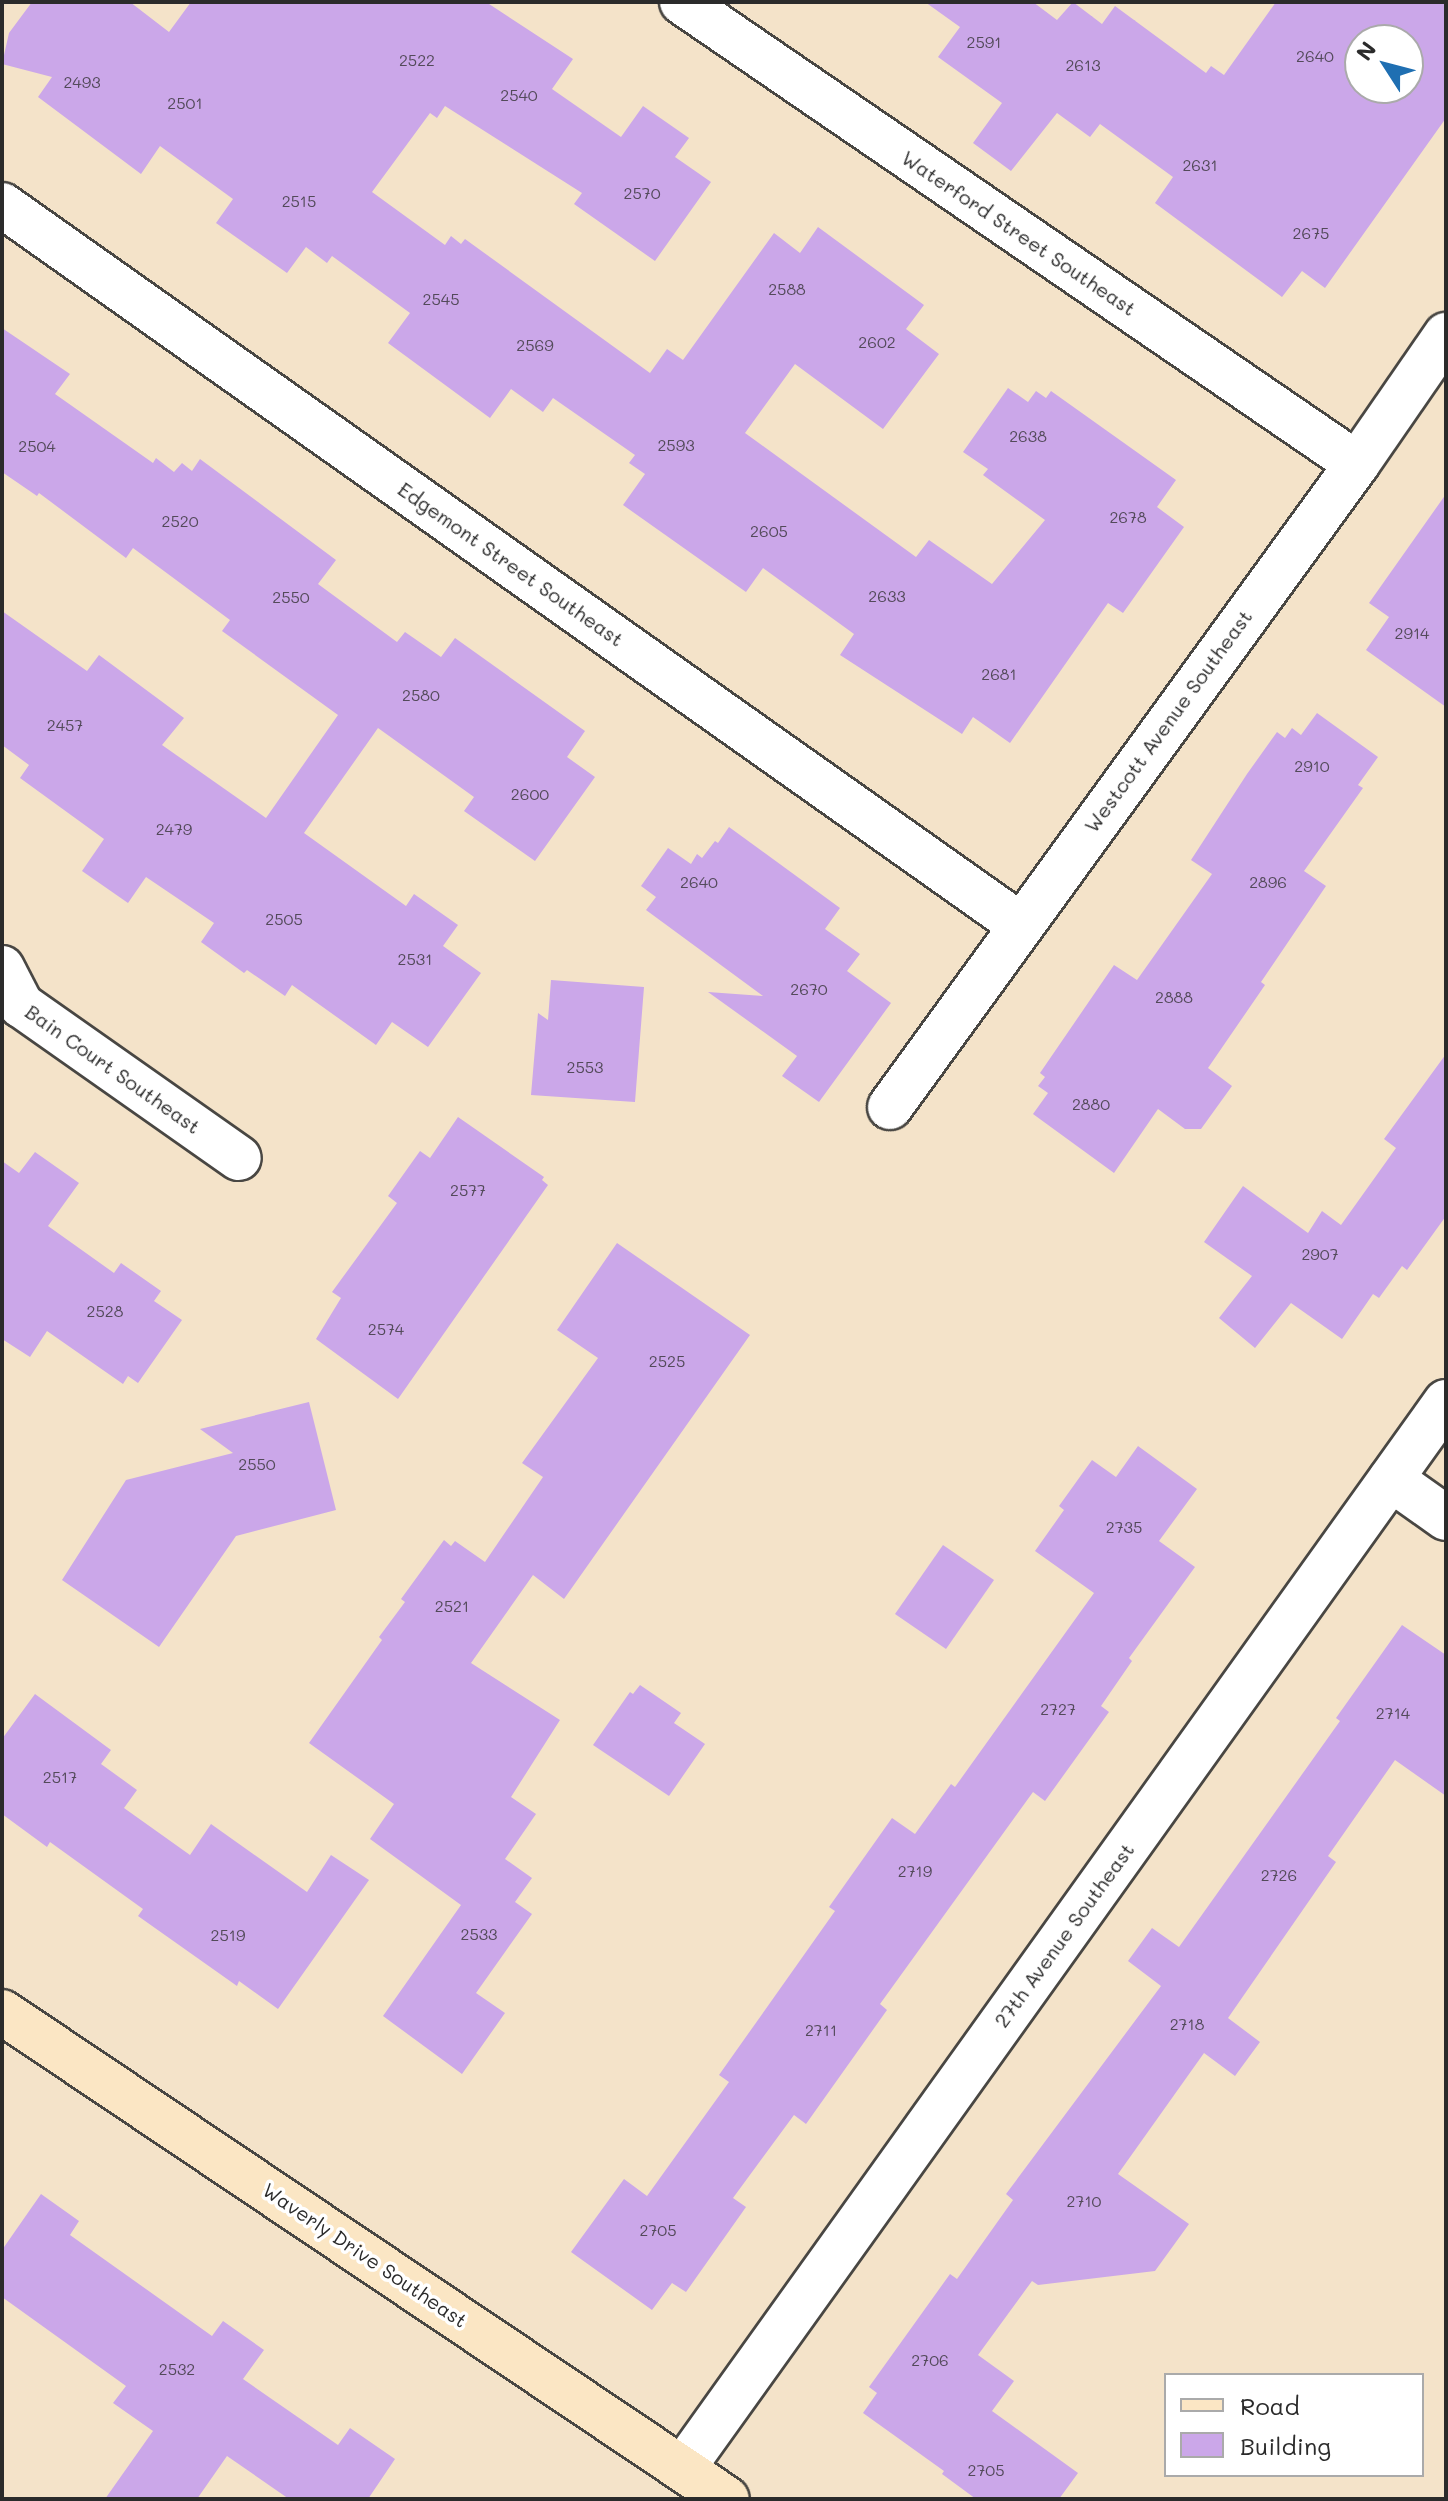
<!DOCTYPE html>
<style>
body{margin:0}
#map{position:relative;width:1448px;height:2501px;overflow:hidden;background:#f4e3c9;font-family:Mali,sans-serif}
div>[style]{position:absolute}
.building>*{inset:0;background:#cba7e9}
.roads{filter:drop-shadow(2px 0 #494743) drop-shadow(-2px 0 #494743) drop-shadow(0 2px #494743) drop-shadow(0 -2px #494743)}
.minor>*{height:44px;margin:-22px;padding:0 22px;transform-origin:22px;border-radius:22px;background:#fff}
.secondary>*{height:44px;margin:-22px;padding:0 22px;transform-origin:22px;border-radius:22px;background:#fbe6c4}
span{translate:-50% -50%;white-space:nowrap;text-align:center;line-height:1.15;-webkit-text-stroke:7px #fff;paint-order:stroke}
.number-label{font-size:16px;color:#534a5a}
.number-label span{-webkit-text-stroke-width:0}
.street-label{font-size:20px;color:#2b2b2b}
.frame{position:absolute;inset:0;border:4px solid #2b2b2b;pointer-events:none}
.legend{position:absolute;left:1164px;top:2373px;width:260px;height:104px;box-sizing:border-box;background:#fff;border:2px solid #aaa;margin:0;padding:10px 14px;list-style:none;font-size:24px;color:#2b2b2b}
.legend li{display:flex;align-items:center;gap:16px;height:40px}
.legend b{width:40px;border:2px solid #aaa}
.north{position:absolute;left:1344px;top:24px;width:80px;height:80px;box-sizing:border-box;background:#fff;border:2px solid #aaa;border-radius:50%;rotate:306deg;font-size:22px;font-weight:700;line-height:32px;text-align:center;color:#2b2b2b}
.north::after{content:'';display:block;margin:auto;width:28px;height:36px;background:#1f6fb2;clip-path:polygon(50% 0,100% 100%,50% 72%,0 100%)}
</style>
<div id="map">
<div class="building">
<div style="clip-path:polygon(32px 2px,130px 2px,169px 32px,191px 2px,486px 2px,573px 59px,552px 89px,621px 137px,643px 106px,689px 138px,675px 157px,711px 182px,655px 261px,574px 204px,582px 193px,445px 106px,437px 118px,430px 113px,372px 192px,445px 245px,451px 236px,461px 244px,465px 239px,650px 373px,667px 349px,683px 360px,774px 233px,800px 253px,818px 227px,924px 305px,906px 329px,939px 354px,883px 429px,795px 364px,745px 433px,916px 557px,929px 540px,992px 584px,1045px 520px,983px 475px,988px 469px,963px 452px,1008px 388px,1028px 402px,1036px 391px,1046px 398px,1051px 391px,1176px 480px,1157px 507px,1184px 527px,1123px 613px,1108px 603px,1010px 743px,973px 717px,962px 734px,840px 655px,854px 634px,763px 568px,746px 592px,623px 505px,645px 474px,629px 463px,635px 455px,553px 398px,543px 412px,511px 389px,490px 418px,388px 343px,410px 313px,332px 256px,327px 263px,306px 247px,287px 273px,216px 223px,233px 199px,160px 146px,141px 174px,38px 97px,52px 77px,2px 64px,9px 33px)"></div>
<div style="clip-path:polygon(evenodd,925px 2px,1033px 2px,1057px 20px,1073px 2px,1102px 24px,1115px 6px,1206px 73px,1211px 66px,1224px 75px,1276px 2px,1446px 2px,1446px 118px,1325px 288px,1302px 271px,1282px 297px,1155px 203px,1173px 177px,1100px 124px,1090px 137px,1057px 113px,1011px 171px,973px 143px,1002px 103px,938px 57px,960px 27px,925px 2px,1360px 40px,1408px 40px,1408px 88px,1360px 88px,1360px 40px)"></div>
<div style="clip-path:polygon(2px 328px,70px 374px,55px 394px,153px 463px,156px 458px,174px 472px,182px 463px,192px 471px,200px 459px,336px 560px,318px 584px,397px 642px,405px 632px,441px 657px,455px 638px,585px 731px,567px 757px,595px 777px,535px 861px,464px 811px,474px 797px,378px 728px,304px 833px,406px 906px,414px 894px,458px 925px,443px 946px,481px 973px,428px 1047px,392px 1022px,376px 1045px,292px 985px,285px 996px,247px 970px,244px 973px,201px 942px,214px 923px,146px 877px,128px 903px,82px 871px,104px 839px,20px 778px,29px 765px,2px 745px,2px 611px,87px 671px,99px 655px,184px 718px,162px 745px,266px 818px,338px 715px,222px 631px,230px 620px,133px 548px,126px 558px,39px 493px,37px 496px,2px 472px)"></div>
<div style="clip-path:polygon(1446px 494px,1446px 707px,1366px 650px,1389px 617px,1369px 603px)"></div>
<div style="clip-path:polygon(1317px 713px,1378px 757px,1358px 785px,1363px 788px,1304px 871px,1326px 886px,1261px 982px,1265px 985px,1208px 1068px,1232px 1086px,1201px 1129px,1185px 1129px,1158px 1109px,1114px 1173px,1033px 1114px,1048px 1093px,1038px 1086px,1045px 1077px,1040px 1073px,1114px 965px,1137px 980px,1212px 874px,1191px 860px,1247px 774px,1277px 732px,1285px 738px,1292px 728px,1301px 735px)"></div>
<div style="clip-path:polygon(729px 827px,840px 908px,825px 929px,860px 954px,847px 971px,891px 1003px,819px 1102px,782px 1076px,797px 1056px,708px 992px,763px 996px,646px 910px,656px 897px,641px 886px,668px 848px,691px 864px,697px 854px,702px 858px,715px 841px,718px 843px)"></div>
<div style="clip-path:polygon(551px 980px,644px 987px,635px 1102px,531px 1095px,538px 1013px,548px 1020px)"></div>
<div style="clip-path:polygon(1446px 1054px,1446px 1216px,1407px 1270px,1402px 1266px,1379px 1298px,1373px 1294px,1342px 1339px,1291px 1303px,1255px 1348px,1219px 1318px,1252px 1276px,1204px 1242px,1243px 1186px,1308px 1233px,1322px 1211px,1341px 1225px,1396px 1148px,1384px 1139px)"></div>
<div style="clip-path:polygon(458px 1117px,544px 1177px,542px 1180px,548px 1185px,398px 1399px,316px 1339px,341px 1298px,332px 1292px,397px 1203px,388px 1196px,420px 1151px,430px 1158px)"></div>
<div style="clip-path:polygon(35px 1152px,79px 1183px,48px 1226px,114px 1273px,121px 1263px,161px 1291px,154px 1301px,182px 1320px,138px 1383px,128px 1376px,123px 1384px,47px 1331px,30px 1357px,2px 1339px,2px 1161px,19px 1173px)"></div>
<div style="clip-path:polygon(617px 1243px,750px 1335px,564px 1599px,533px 1575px,471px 1663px,560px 1720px,511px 1797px,536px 1814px,505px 1859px,532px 1878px,515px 1902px,532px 1914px,476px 1993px,505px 2013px,462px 2074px,383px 2016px,461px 1905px,370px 1839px,394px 1804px,309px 1743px,382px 1640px,379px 1637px,405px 1602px,401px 1599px,444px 1540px,451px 1546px,455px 1541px,485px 1562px,543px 1477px,522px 1463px,598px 1358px,557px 1330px)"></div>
<div style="clip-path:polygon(309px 1402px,336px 1510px,236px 1536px,159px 1647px,62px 1580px,126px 1480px,233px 1453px,200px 1429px)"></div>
<div style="clip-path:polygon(1138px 1446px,1197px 1489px,1159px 1541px,1195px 1567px,1129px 1658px,1132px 1661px,1101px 1706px,1109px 1712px,1045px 1801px,1033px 1792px,880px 2004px,887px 2010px,806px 2124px,794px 2115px,733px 2198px,746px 2207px,686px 2292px,672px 2283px,652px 2310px,571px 2252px,624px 2179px,647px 2196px,729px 2082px,719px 2075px,835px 1911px,829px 1907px,892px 1818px,915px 1834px,951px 1784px,955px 1787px,1094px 1593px,1035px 1551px,1064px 1510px,1059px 1506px,1092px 1460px,1116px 1477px)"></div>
<div style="clip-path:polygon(943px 1545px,994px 1580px,946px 1649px,895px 1614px)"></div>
<div style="clip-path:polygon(1402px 1625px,1446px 1655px,1446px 1796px,1395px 1760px,1328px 1856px,1336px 1862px,1228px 2018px,1260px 2042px,1235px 2076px,1204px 2053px,1118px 2174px,1189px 2224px,1155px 2271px,1038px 2285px,1032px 2281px,978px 2355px,1014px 2381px,992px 2411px,1078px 2473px,1059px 2499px,976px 2499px,942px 2474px,944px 2471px,863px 2413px,877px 2393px,869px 2387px,950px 2274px,957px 2279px,1013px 2200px,1006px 2194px,1161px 1986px,1128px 1961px,1152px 1928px,1179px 1947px,1340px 1721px,1336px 1718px)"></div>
<div style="clip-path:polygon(640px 1685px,681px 1713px,674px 1723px,705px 1744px,669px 1796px,593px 1745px,630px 1692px,633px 1694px)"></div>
<div style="clip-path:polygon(35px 1694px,111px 1750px,101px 1764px,137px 1790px,124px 1808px,190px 1855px,211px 1824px,307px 1892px,331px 1855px,369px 1880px,278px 2009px,239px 1981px,237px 1986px,138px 1916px,143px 1909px,50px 1842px,47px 1847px,2px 1814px,2px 1739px)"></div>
<div style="clip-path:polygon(41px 2194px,79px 2221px,70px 2235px,212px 2336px,223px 2321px,264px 2350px,243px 2379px,338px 2445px,350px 2428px,395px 2459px,368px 2499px,289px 2499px,227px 2456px,197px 2499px,105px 2499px,153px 2431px,113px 2403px,126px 2386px,2px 2297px,2px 2250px)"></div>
</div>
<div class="roads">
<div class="minor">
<div style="left:682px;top:2px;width:818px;rotate:34.39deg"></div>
<div style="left:2px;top:205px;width:1245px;rotate:35.26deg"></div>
<div style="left:2px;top:968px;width:42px;rotate:62.8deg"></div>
<div style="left:21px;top:1005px;width:266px;rotate:35.1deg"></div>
<div style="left:890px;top:1107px;width:795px;rotate:-54.01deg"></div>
<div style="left:1357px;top:464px;width:157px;rotate:-55.4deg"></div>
<div style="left:1391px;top:1479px;width:67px;rotate:35.3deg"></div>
<div style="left:683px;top:2468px;width:1311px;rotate:-54.41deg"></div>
</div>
<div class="secondary">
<div style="left:2px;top:2012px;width:873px;rotate:33.89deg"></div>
</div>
</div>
<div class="number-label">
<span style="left:984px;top:42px">2591</span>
<span style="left:1315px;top:56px">2640</span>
<span style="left:417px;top:60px">2522</span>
<span style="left:1083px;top:65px">2613</span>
<span style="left:82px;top:82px">2493</span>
<span style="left:519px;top:95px">2540</span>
<span style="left:185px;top:103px">2501</span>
<span style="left:1200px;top:165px">2631</span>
<span style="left:642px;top:193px">2570</span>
<span style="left:299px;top:201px">2515</span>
<span style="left:1311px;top:233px">2675</span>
<span style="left:787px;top:289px">2588</span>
<span style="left:441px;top:299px">2545</span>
<span style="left:877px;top:342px">2602</span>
<span style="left:535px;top:345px">2569</span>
<span style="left:1028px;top:436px">2638</span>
<span style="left:676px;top:445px">2593</span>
<span style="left:37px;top:446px">2504</span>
<span style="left:1128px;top:517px">2678</span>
<span style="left:180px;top:521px">2520</span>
<span style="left:769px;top:531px">2605</span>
<span style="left:887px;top:596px">2633</span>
<span style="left:291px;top:597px">2550</span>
<span style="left:1412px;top:633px">2914</span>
<span style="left:999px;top:674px">2681</span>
<span style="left:421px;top:695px">2580</span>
<span style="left:65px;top:725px">2457</span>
<span style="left:1312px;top:766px">2910</span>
<span style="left:530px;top:794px">2600</span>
<span style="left:174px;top:829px">2479</span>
<span style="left:699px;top:882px">2640</span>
<span style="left:1268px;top:882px">2896</span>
<span style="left:284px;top:919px">2505</span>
<span style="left:415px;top:959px">2531</span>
<span style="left:809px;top:989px">2670</span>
<span style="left:1174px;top:997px">2888</span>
<span style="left:585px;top:1067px">2553</span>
<span style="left:1091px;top:1104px">2880</span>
<span style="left:468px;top:1190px">2577</span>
<span style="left:1320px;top:1254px">2907</span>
<span style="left:105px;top:1311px">2528</span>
<span style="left:386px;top:1329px">2574</span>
<span style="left:667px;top:1361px">2525</span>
<span style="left:257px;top:1464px">2550</span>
<span style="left:1124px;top:1527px">2735</span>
<span style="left:452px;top:1606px">2521</span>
<span style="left:1058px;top:1709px">2727</span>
<span style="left:1393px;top:1713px">2714</span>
<span style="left:60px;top:1777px">2517</span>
<span style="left:915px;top:1871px">2719</span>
<span style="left:1279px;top:1875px">2726</span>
<span style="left:479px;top:1934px">2533</span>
<span style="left:228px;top:1935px">2519</span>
<span style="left:1187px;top:2024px">2718</span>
<span style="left:821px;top:2030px">2711</span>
<span style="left:1084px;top:2201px">2710</span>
<span style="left:658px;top:2230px">2705</span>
<span style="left:930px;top:2360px">2706</span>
<span style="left:177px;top:2369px">2532</span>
<span style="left:986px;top:2470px">2705</span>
</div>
<div class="street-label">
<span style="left:1019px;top:233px;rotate:34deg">Waterford Street Southeast</span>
<span style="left:511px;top:564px;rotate:35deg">Edgemont Street Southeast</span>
<span style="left:1168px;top:721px;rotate:-54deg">Westcott Avenue Southeast</span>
<span style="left:113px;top:1069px;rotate:35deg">Bain Court Southeast</span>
<span style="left:1064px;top:1935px;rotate:-54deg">27th Avenue Southeast</span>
<span style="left:365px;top:2255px;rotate:34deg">Waverly Drive Southeast</span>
</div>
<div class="frame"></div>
<ul class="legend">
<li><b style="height:10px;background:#fbe6c4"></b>Road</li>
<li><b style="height:22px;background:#cba7e9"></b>Building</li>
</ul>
<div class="north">N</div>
</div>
